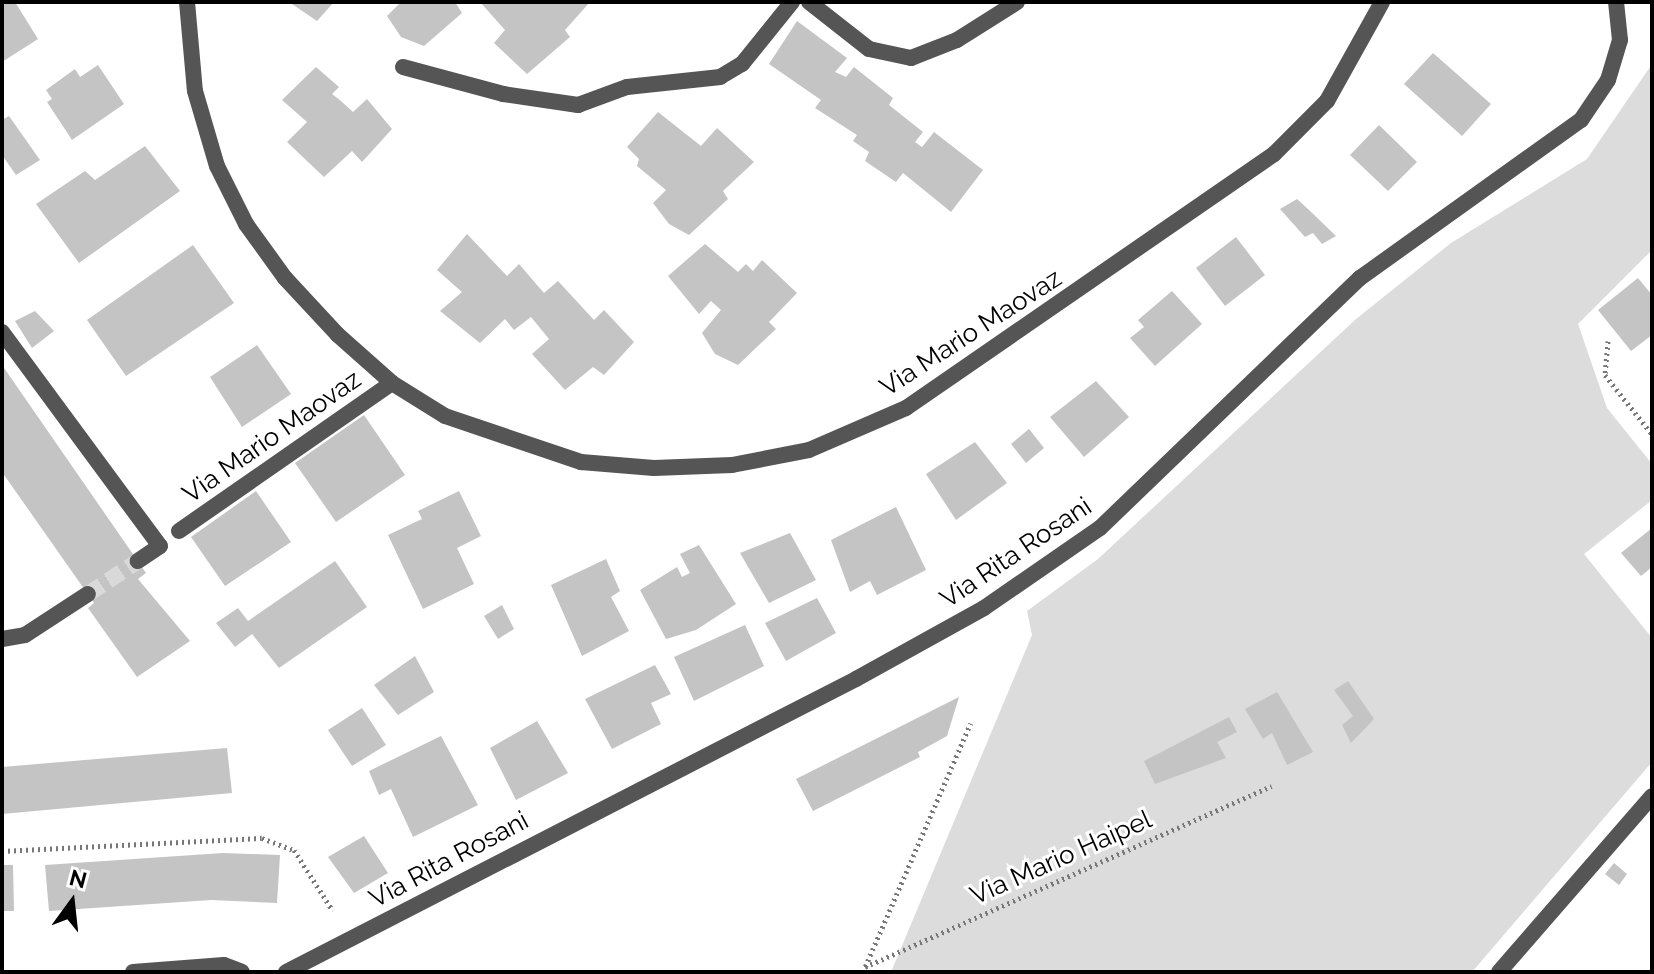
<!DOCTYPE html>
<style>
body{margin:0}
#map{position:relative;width:1654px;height:974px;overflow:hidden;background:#fff;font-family:Raleway,sans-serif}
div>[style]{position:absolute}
.green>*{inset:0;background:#dcdcdc}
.building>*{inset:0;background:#c4c4c4}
.minor-tunnel>*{height:16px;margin-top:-8px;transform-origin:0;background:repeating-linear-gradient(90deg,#d9d9d9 0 16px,transparent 0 24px)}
.path>*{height:5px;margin-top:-2.5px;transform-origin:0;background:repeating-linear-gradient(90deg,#777 0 2px,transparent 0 6px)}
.service>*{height:16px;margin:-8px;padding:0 8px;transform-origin:8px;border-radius:8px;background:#555}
.minor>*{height:16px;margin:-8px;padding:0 8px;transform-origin:8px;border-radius:8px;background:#555}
.tertiary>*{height:16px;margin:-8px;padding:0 8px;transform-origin:8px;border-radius:8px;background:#555}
span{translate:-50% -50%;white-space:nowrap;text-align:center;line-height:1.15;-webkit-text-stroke:6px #fff;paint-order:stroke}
.street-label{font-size:26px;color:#000}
.frame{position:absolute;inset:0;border:4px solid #000;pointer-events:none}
.north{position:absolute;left:32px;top:862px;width:80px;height:80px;-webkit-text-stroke:6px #fff;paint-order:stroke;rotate:15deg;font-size:22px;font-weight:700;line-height:32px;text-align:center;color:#000}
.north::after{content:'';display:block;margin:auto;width:28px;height:36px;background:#000;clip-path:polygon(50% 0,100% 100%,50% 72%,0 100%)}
</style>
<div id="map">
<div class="green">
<div style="clip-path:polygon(1650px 67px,1652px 250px,1578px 324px,1607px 408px,1652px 464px,1652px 500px,1584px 554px,1652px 638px,1652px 762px,1472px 972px,891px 972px,1032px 635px,1027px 611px,1098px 559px,1356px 319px,1451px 243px,1587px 159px)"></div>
</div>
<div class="building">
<div style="clip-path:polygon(2px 2px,15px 2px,38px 39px,2px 62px)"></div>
<div style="clip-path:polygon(289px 2px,334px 2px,317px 21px)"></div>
<div style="clip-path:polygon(401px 2px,455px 2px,462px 13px,424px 46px,401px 37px,387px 16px)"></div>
<div style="clip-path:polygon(480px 2px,590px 2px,565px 30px,570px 37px,527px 74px,494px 43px,505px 30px)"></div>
<div style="clip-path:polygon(797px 21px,847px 58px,835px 72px,846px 77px,854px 67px,893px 98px,889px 105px,923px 132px,915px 142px,922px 147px,934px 132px,983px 170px,951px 212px,903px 173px,896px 182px,865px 161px,869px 152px,853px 141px,857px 135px,815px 108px,821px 100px,769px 64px)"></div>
<div style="clip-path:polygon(1433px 53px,1491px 104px,1462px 136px,1404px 84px)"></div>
<div style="clip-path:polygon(98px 65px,124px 104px,72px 140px,47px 102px,52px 99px,46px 90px,75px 69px,80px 77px)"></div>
<div style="clip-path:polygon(316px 67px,339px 87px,332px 94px,341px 101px,353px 112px,367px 99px,392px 129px,362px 162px,352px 151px,324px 177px,287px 142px,307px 122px,282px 100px)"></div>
<div style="clip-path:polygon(658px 112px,701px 146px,717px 128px,754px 162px,723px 191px,728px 199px,689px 235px,669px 224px,653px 203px,666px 190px,637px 166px,639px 159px,627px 147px)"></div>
<div style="clip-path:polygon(9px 116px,40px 160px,16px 175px,2px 155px,2px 120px)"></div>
<div style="clip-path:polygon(1379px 125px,1417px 162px,1388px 191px,1350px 155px)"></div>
<div style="clip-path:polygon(145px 146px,180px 191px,79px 263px,36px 204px,85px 171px,95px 180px)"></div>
<div style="clip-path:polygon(1297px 199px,1308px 209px,1336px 236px,1322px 244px,1313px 233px,1305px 237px,1280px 209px)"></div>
<div style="clip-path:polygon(467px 234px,507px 276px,519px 264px,544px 293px,558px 281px,594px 320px,604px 310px,634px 342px,604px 375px,593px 367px,565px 390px,532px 354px,549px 339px,531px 317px,514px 330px,505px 319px,480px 343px,440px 311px,462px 292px,437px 270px)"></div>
<div style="clip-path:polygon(1236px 237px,1265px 275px,1225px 306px,1196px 268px)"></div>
<div style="clip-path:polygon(705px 244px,738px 272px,746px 264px,753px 271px,762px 260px,797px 293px,769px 322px,776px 329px,738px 365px,715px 354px,702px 333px,721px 310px,711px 301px,699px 314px,668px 276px)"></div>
<div style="clip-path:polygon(193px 245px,234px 303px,126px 376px,87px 320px)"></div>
<div style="clip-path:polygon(1638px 278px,1652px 295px,1652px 335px,1631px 351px,1598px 310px)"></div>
<div style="clip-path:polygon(1172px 291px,1202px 324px,1155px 366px,1130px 338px,1144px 327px,1138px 320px)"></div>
<div style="clip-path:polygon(35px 311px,54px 331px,32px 348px,15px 321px)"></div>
<div style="clip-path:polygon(257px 345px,291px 394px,242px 427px,210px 377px)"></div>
<div style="clip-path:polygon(2px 365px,146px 573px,138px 579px,190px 641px,137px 677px,88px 608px,94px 603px,2px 472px)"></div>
<div style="clip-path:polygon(1096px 381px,1129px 417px,1084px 457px,1050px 417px)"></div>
<div style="clip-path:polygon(364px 415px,405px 475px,336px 522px,295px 463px)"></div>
<div style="clip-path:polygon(1029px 429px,1044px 448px,1026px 463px,1011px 444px)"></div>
<div style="clip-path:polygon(975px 442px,1007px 483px,956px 520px,926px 474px)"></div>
<div style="clip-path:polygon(256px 491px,291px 542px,225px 586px,191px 537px)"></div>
<div style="clip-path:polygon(459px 491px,481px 536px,457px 548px,474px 584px,423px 609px,388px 535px,422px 519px,418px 511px)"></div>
<div style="clip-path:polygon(896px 507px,926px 570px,877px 595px,870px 581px,850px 592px,831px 540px)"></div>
<div style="clip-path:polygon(1652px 528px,1652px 567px,1641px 576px,1621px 553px)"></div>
<div style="clip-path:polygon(790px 533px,816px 580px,769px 603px,740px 553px)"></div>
<div style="clip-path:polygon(699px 545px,736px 604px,696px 630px,666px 639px,640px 590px,677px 567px,682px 577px,690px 573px,680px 554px)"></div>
<div style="clip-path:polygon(606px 559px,620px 591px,611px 597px,629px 631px,582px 656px,551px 585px)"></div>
<div style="clip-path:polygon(335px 561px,367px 607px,279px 668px,252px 634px,235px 647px,216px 623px,238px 608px,248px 621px)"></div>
<div style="clip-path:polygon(817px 598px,836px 633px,786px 661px,765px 623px)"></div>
<div style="clip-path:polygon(502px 605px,514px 629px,498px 639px,484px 616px)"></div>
<div style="clip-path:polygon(745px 625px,764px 666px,694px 701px,674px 657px)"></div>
<div style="clip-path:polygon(415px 656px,434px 692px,398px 715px,374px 685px)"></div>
<div style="clip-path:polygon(655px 665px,671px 694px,651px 703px,661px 724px,612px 749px,585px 699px)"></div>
<div style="clip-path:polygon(1348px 681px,1374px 719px,1351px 743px,1342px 725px,1353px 716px,1334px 690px)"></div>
<div style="clip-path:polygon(1277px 692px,1313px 752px,1287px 765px,1272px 733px,1263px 739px,1245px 709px)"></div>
<div style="clip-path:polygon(959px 697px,947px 736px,918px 752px,920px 757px,813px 811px,796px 779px)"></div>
<div style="clip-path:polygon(362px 708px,386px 745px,352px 766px,328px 730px)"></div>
<div style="clip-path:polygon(1229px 717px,1237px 732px,1217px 742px,1226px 758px,1155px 784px,1144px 761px)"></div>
<div style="clip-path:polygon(537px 721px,568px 773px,516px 800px,490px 748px)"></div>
<div style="clip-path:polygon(441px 736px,478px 805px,413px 837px,391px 789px,379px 795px,369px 771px)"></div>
<div style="clip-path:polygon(227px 748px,232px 793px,2px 814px,2px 767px)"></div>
<div style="clip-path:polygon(364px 836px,388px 873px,354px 893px,328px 857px)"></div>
<div style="clip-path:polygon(223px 853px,280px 855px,277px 903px,211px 900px,49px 911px,45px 865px)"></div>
<div style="clip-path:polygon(1614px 863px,1627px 874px,1619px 885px,1605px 874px)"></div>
<div style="clip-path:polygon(2px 865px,13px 865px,14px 911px,2px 911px)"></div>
</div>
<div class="minor-tunnel">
<div style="left:88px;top:594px;width:60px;rotate:-33.4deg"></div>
</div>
<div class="path">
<div style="left:1608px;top:341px;width:34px;rotate:95deg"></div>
<div style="left:1605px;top:375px;width:75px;rotate:51.5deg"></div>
<div style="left:2px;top:851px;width:260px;rotate:-2.9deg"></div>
<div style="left:262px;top:838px;width:34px;rotate:21deg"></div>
<div style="left:294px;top:850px;width:72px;rotate:57.4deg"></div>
<div style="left:865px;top:967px;width:445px;rotate:-24deg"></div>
<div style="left:863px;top:972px;width:271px;rotate:-66.6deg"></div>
</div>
<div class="service">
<div style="left:403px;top:67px;width:104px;rotate:15.1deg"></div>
</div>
<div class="minor">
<div style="left:187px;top:2px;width:89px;rotate:84.9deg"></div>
<div style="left:195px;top:91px;width:78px;rotate:73.7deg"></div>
<div style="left:217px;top:166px;width:65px;rotate:63.4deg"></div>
<div style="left:246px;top:224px;width:67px;rotate:54.2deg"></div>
<div style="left:285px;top:278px;width:78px;rotate:47.1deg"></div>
<div style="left:338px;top:335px;width:72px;rotate:41.6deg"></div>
<div style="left:392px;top:383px;width:62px;rotate:31.9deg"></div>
<div style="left:445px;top:416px;width:144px;rotate:18.7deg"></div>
<div style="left:581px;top:462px;width:73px;rotate:4.7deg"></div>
<div style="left:654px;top:468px;width:78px;rotate:-2.2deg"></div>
<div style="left:732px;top:465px;width:78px;rotate:-11deg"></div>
<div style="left:809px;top:450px;width:106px;rotate:-23.4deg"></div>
<div style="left:906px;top:408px;width:447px;rotate:-34.6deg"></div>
<div style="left:1274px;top:154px;width:75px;rotate:-45deg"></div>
<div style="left:1327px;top:101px;width:113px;rotate:-60.9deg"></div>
<div style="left:809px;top:2px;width:76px;rotate:38.1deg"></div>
<div style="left:869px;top:49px;width:43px;rotate:12.1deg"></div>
<div style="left:911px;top:58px;width:49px;rotate:-21.4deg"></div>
<div style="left:957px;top:40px;width:71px;rotate:-32.3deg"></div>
<div style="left:503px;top:94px;width:76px;rotate:8.3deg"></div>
<div style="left:578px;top:105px;width:52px;rotate:-20.2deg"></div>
<div style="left:627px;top:87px;width:94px;rotate:-6.1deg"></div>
<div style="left:720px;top:77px;width:26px;rotate:-31deg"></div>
<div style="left:742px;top:64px;width:80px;rotate:-51.1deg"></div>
<div style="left:2px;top:332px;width:266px;rotate:53.6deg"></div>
<div style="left:160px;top:546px;width:27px;rotate:146deg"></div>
<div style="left:179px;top:531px;width:259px;rotate:-34.8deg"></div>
<div style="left:2px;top:639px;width:23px;rotate:-10deg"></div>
<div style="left:25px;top:635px;width:75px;rotate:-33.1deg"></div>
<div style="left:133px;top:972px;width:91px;rotate:-4.4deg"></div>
<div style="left:224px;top:965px;width:19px;rotate:21deg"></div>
<div style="left:286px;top:972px;width:641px;rotate:-27.2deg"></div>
<div style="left:856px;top:679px;width:146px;rotate:-29deg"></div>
<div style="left:984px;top:608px;width:141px;rotate:-34.6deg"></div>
<div style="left:1100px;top:528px;width:361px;rotate:-43.9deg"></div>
<div style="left:1360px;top:278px;width:272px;rotate:-35.6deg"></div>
<div style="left:1581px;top:120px;width:48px;rotate:-56deg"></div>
<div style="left:1608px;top:80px;width:42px;rotate:-73.3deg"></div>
<div style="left:1620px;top:40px;width:38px;rotate:-96deg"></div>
</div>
<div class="tertiary">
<div style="left:1499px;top:972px;width:233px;rotate:-49deg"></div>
</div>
<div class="street-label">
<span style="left:971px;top:333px;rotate:-33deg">Via Mario Maovaz</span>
<span style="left:272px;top:437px;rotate:-35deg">Via Mario Maovaz</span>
<span style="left:1016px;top:553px;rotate:-34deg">Via Rita Rosani</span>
<span style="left:1061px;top:858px;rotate:-24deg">Via Mario Haipel</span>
<span style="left:449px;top:860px;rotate:-28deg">Via Rita Rosani</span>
</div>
<div class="frame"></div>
<div class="north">N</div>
</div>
